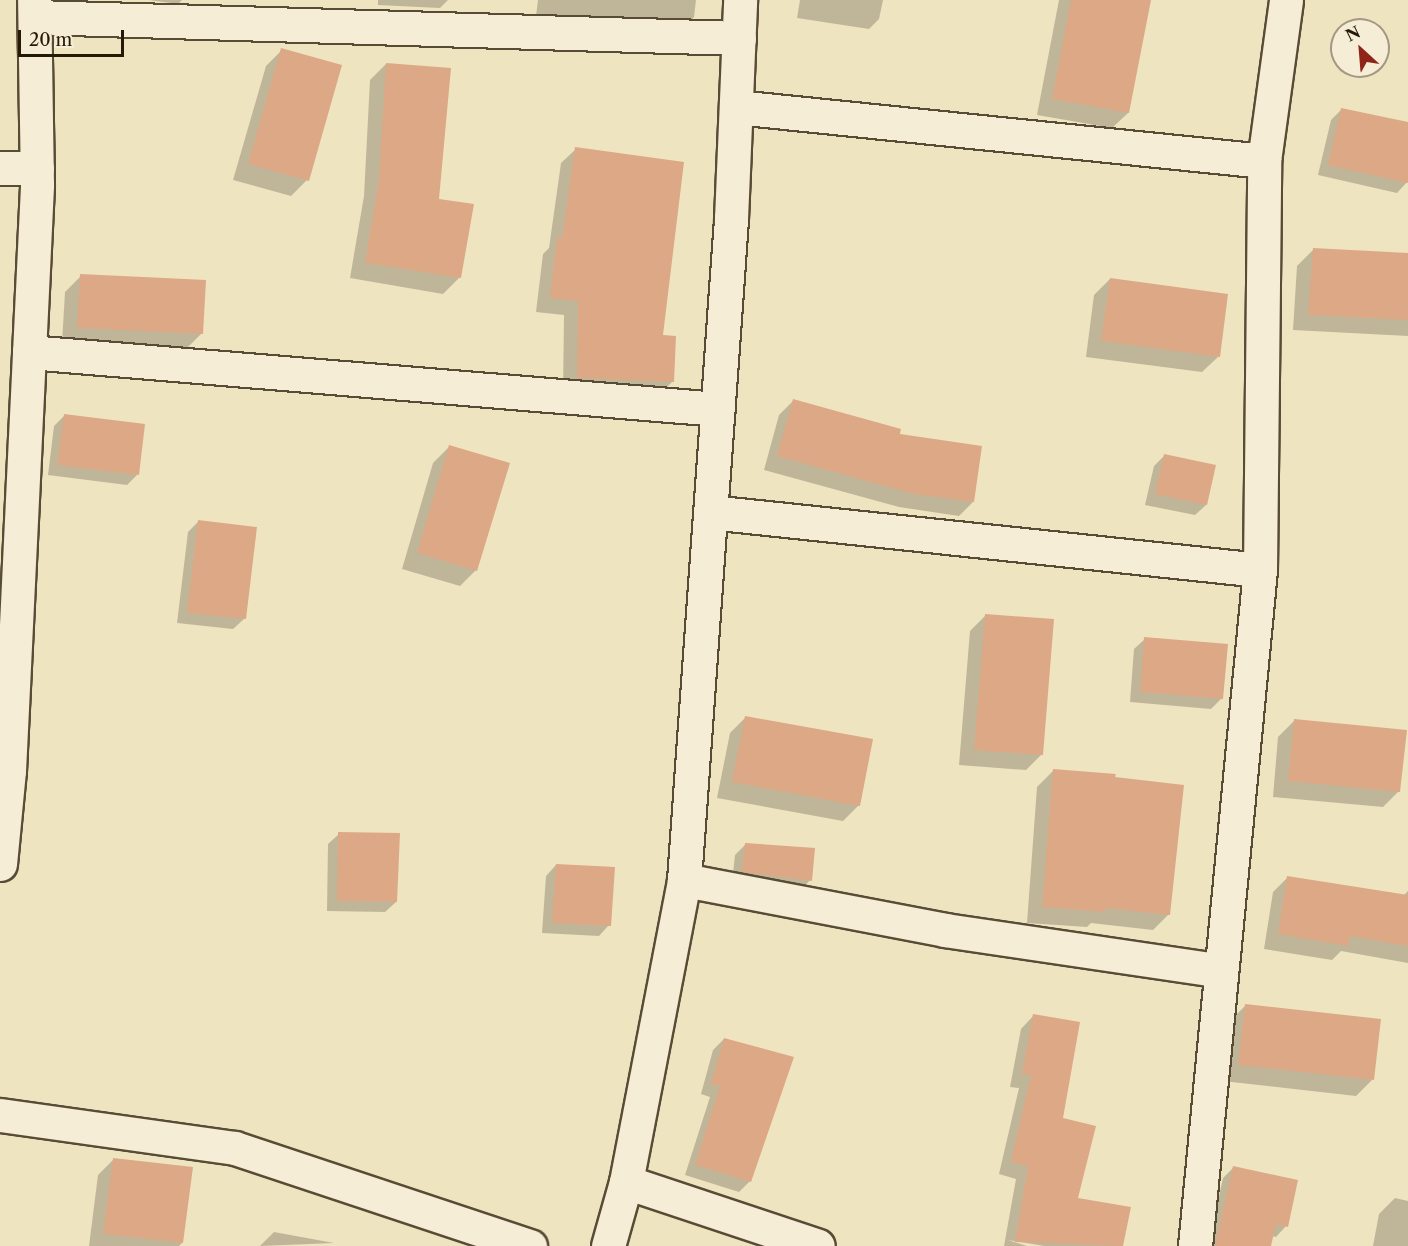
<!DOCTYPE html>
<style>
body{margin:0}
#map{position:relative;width:1408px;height:1246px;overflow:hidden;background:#efe4c0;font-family:"Libre Caslon Text",serif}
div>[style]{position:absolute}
.shadow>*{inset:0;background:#0003}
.building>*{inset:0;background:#dda886}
.roads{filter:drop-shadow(2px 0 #594c36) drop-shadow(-2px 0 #594c36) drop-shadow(0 2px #594c36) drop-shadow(0 -2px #594c36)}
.minor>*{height:33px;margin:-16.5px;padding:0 16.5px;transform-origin:16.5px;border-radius:16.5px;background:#f5edd6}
span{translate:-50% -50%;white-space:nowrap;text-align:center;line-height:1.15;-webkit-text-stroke:4.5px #f5edd6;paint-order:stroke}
.north{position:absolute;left:1330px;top:18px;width:60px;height:60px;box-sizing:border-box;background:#f5edd6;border:2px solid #a39884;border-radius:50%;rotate:334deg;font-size:16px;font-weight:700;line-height:24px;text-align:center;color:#271908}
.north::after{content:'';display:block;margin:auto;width:21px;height:27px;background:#8f2418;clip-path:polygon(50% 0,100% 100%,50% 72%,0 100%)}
.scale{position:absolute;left:18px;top:30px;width:106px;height:27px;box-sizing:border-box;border:3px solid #271908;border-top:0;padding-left:8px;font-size:18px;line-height:21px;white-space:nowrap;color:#271908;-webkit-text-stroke:4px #f5edd6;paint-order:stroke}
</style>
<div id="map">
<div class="shadow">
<div style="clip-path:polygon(149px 0,182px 0,178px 4px)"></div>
<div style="clip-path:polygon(378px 0,448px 0,440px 8px,378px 5px)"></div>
<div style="clip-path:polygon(538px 0,696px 0,694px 17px,678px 33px,535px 24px)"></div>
<div style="clip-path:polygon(800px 0,883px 0,879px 19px,869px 29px,797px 18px)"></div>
<div style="clip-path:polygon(1059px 0,1149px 0,1128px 113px,1112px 128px,1037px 115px)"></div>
<div style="clip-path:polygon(282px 50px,307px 180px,291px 196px,233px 180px,266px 66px)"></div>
<div style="clip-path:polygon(386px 64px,438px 200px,459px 278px,443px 294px,350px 278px,364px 196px,370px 80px)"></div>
<div style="clip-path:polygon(1342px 109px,1408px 124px,1408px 181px,1397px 193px,1318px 175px,1331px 120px)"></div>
<div style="clip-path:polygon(576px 149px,661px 337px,673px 381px,658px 396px,563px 393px,564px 315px,536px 312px,543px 254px,549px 248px,561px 163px)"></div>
<div style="clip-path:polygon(1313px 250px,1408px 255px,1408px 336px,1293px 330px,1297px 266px)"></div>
<div style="clip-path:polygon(81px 276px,202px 333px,186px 349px,62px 343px,65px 292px)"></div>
<div style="clip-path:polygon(1110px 279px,1218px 357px,1202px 372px,1086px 357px,1094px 295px)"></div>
<div style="clip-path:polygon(793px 401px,973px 502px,959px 516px,899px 507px,764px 470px,779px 415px)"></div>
<div style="clip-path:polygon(65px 415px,137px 475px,127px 485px,48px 475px,54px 426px)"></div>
<div style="clip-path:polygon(449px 447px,476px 570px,460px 586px,402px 569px,433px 463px)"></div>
<div style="clip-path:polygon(1164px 456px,1206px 505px,1195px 515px,1145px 505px,1154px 466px)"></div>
<div style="clip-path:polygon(199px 521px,244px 619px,233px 629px,177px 623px,188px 532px)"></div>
<div style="clip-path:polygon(986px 615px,1042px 754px,1026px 770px,959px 765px,970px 631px)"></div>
<div style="clip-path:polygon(1145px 639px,1222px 698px,1211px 709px,1130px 702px,1134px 649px)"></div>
<div style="clip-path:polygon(746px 717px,859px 805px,843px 821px,717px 798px,730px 733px)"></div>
<div style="clip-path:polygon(1294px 721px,1399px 791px,1383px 807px,1273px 797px,1278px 737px)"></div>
<div style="clip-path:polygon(1053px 771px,1114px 779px,1169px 914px,1153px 930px,1091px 923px,1087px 927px,1027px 923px,1037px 787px)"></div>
<div style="clip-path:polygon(339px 834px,396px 902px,385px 912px,327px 911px,328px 844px)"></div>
<div style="clip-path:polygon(746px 844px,810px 880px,800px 891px,732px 882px,735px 855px)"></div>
<div style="clip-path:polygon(556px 865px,609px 925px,599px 936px,542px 933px,546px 876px)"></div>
<div style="clip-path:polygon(1288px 877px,1403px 896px,1408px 891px,1408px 963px,1341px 951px,1332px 960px,1264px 949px,1273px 892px)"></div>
<div style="clip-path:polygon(1246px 1005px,1372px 1080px,1356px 1096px,1223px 1081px,1230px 1021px)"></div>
<div style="clip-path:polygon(1034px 1015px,1076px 1199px,1129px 1208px,1122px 1246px,1044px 1246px,1008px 1240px,1027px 1246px,1004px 1246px,1016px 1179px,999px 1174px,1019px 1088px,1010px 1087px,1021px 1029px)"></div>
<div style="clip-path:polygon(724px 1039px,750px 1181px,739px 1192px,685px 1175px,710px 1097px,701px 1094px,713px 1050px)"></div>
<div style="clip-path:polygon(114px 1159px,182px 1243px,179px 1246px,89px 1246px,98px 1175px)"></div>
<div style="clip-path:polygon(1234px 1167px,1286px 1226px,1276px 1237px,1272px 1236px,1269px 1246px,1208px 1246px,1223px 1178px)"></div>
<div style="clip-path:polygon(1395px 1198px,1408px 1201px,1408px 1246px,1373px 1246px,1379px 1214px)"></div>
<div style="clip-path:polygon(274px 1232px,334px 1243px,260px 1246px)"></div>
</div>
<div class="building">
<div style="clip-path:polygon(1071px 0,1151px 0,1129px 113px,1052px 99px)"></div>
<div style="clip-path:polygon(281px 48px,342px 65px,309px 181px,248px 164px)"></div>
<div style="clip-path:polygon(386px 63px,451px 68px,439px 199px,474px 204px,461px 278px,365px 263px,379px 179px)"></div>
<div style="clip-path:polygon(1341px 108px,1408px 122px,1408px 183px,1328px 165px)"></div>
<div style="clip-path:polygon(575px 147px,684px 162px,663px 335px,676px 336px,674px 382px,577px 378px,578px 301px,550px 298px,557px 237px,562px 238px)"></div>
<div style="clip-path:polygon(1313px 248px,1408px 253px,1408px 320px,1308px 315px)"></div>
<div style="clip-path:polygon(80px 274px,206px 280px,203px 334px,77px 328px)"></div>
<div style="clip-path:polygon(1110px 278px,1228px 294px,1220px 357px,1101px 341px)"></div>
<div style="clip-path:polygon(793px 399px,901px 429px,900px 434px,982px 446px,974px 502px,914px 494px,777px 456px)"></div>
<div style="clip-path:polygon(64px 414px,145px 424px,139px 475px,57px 465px)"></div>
<div style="clip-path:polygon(449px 445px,510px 463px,477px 571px,417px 553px)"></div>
<div style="clip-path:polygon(1164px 454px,1216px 465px,1207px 505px,1155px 494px)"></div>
<div style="clip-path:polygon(198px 520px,257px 527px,246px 619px,187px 613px)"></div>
<div style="clip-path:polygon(985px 614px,1054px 619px,1043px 755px,974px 750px)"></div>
<div style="clip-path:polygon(1144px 637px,1228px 644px,1223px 699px,1140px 692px)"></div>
<div style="clip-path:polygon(745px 716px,873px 739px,860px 806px,732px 782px)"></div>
<div style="clip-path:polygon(1294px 719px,1407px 730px,1400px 792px,1288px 781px)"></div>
<div style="clip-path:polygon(1053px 769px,1116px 774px,1115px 777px,1184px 785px,1170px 915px,1105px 908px,1105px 912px,1042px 907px)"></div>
<div style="clip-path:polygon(338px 832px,400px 833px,397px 902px,337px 901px)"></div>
<div style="clip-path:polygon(745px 843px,815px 848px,812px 881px,742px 872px)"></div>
<div style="clip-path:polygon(556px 864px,615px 867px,611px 926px,552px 923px)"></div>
<div style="clip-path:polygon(1287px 876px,1408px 895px,1408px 946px,1350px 936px,1348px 946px,1278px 934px)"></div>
<div style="clip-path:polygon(1245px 1004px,1381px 1019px,1374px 1080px,1238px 1065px)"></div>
<div style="clip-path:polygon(1033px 1014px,1080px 1022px,1063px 1118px,1096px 1126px,1078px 1198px,1131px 1207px,1123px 1246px,1015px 1242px,1028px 1166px,1011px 1162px,1031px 1075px,1022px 1074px)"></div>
<div style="clip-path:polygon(724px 1038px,794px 1057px,751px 1182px,695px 1165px,720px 1086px,711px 1084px)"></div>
<div style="clip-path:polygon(113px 1158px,193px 1167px,183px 1243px,103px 1234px)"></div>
<div style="clip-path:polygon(1233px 1166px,1298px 1180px,1288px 1227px,1276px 1224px,1271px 1246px,1215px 1246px)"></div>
</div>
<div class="roads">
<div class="minor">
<div style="left:35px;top:17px;width:704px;rotate:1.71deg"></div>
<div style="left:736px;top:107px;width:531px;rotate:5.84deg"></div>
<div style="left:0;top:168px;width:37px"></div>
<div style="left:29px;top:352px;width:691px;rotate:4.73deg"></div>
<div style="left:710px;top:512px;width:553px;rotate:6.02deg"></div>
<div style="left:0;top:864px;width:93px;rotate:-84.5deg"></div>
<div style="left:9px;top:771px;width:587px;rotate:-87.26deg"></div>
<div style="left:37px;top:185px;width:185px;rotate:-90.9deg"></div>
<div style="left:684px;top:880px;width:266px;rotate:10.8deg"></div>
<div style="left:945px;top:930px;width:279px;rotate:8.4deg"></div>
<div style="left:0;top:1115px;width:237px;rotate:8deg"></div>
<div style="left:235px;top:1148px;width:311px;rotate:18.4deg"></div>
<div style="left:626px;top:1182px;width:202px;rotate:18.4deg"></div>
<div style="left:608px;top:1246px;width:66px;rotate:-74.3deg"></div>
<div style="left:626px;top:1182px;width:308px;rotate:-79.1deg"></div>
<div style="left:684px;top:880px;width:663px;rotate:-85.93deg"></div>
<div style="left:731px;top:219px;width:219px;rotate:-87.6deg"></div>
<div style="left:1195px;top:1246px;width:679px;rotate:-84.51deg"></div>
<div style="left:1260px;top:570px;width:409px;rotate:-89.4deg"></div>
<div style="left:1264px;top:161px;width:162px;rotate:-82.2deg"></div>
</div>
</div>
<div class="north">N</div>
<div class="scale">20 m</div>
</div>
